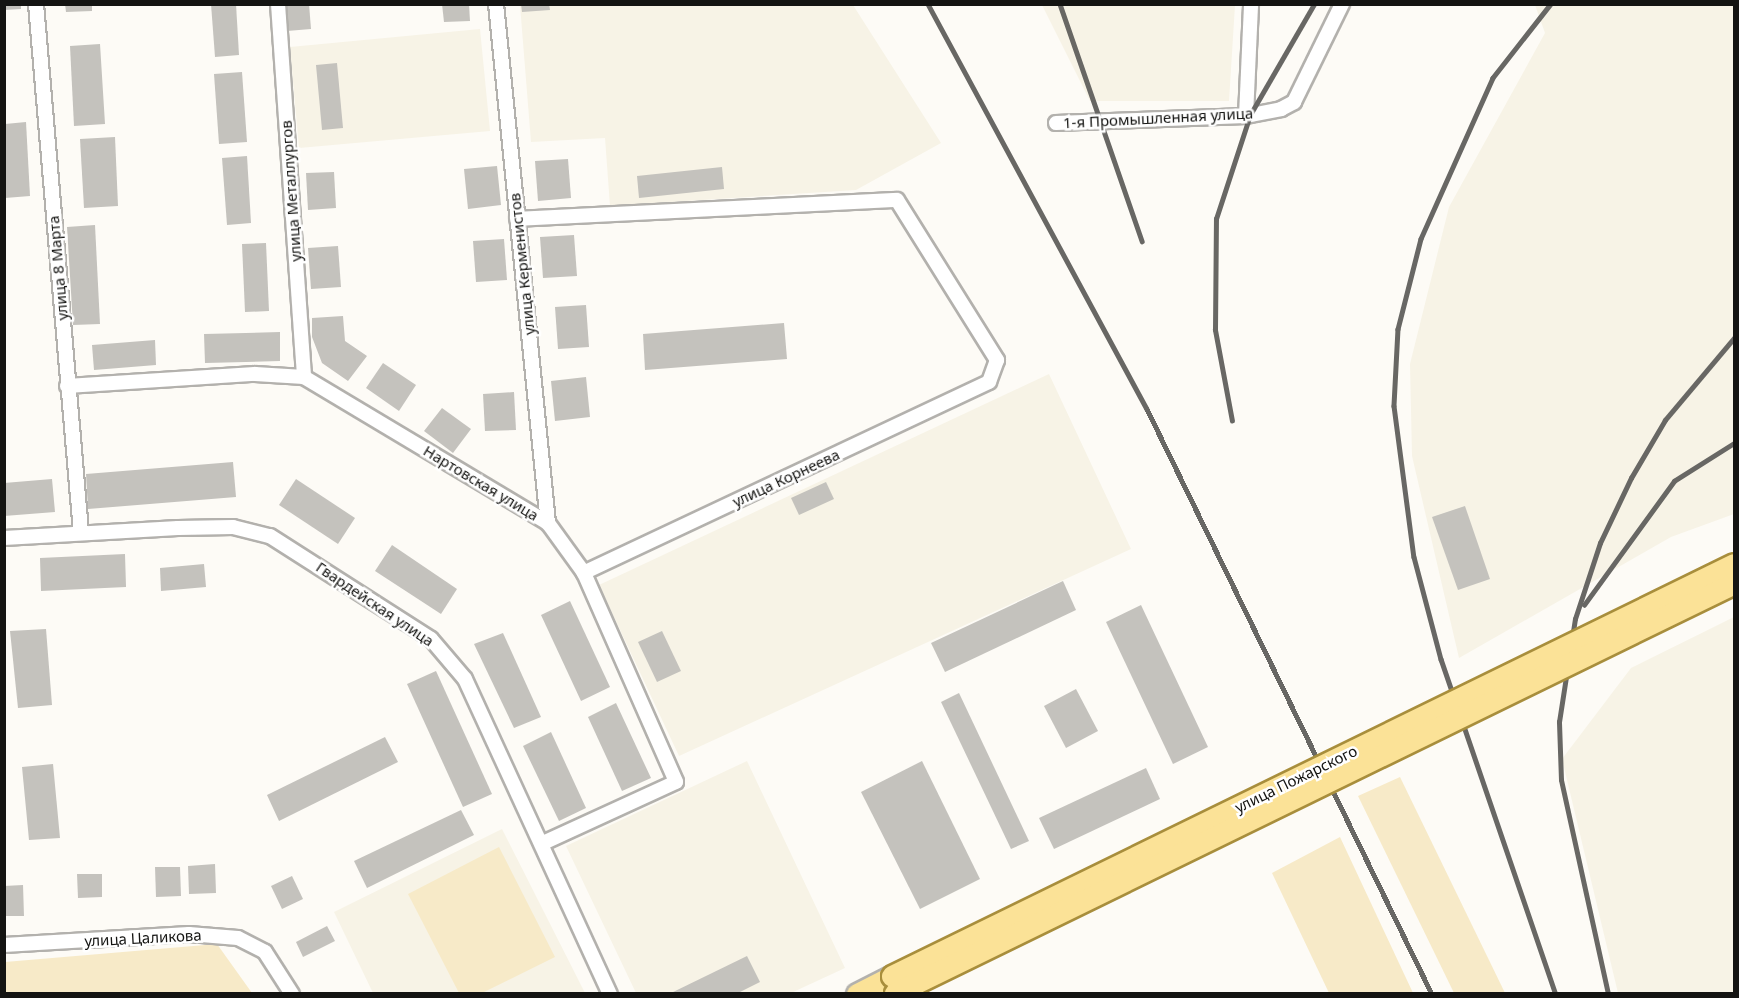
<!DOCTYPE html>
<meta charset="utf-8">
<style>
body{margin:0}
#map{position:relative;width:1739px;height:998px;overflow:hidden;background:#fdfbf6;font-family:"Noto Sans",sans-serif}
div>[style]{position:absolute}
.built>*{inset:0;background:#f7f3e6}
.green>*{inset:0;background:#f7eac8}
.building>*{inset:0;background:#c4c2bd}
.roads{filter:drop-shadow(2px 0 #b3b1ad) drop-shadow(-2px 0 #b3b1ad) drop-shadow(0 2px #b3b1ad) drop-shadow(0 -2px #b3b1ad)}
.street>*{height:14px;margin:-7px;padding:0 7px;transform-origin:7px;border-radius:7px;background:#fff}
.primary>*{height:21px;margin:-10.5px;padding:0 10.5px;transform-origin:10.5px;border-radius:10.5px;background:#fbe297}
.rail>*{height:4.5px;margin:-2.25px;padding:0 2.25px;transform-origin:2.25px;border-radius:2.25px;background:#686764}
.bridges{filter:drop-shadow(2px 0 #a88e3c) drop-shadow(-2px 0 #a88e3c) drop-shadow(0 2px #a88e3c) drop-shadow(0 -2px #a88e3c)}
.primary-bridge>*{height:21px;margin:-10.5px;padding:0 10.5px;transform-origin:10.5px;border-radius:10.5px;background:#fbe297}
span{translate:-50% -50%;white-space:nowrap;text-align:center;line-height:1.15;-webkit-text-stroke:5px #fff;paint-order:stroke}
.street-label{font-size:15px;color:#141412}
.frame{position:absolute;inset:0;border:6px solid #141412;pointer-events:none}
</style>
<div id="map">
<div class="built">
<div style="clip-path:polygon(520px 5px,853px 5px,941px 143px,856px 190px,610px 206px,605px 138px,531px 142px)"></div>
<div style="clip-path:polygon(1042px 5px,1235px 5px,1229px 101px,1090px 101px)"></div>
<div style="clip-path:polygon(1535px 5px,1734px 5px,1734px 514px,1671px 537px,1459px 658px,1412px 456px,1410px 364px,1449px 207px,1545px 33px)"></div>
<div style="clip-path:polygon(480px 29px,490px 131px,299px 148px,290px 47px)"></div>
<div style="clip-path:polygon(1049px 374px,1131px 549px,679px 756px,599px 585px)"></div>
<div style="clip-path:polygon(1734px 617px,1734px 993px,1618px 993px,1562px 759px,1631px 668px)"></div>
<div style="clip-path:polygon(747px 761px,845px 968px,791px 993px,636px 993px,566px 846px)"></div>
<div style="clip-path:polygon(502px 829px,585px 993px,373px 993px,334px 912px)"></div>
</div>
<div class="green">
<div style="clip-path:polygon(1400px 777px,1505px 993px,1454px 993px,1358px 796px)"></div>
<div style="clip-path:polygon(1340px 837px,1413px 993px,1329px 993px,1272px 873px)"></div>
<div style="clip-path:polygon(499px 847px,555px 957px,482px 993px,459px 993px,408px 894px)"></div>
<div style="clip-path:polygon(217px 944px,252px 993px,5px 993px,5px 962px)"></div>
</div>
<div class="building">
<div style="clip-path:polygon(4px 4px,21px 4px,21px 9px,4px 10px)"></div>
<div style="clip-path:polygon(65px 4px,92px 4px,92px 11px,66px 12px)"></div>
<div style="clip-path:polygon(211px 4px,236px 4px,239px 55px,215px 57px)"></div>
<div style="clip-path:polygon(285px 4px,309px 4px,311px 29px,287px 31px)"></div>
<div style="clip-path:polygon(442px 4px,469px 4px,470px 21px,444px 22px)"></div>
<div style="clip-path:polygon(521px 4px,549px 4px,550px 10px,522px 12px)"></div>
<div style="clip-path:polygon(100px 44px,105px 124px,74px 126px,70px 46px)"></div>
<div style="clip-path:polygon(337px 63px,343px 128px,322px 130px,316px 65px)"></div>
<div style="clip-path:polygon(242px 72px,247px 142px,219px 144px,214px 74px)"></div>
<div style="clip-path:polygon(26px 122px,30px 196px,5px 198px,5px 124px)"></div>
<div style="clip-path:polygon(115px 137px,118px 206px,84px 208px,80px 139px)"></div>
<div style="clip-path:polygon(247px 156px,251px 223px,227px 225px,222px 158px)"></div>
<div style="clip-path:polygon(568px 159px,571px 198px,538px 201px,535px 161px)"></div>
<div style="clip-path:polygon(497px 166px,501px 205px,468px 209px,464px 169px)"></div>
<div style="clip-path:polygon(722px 167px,724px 189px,639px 198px,637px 176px)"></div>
<div style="clip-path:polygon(334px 172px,336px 208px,308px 210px,306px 173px)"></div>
<div style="clip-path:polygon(95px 225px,100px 324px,73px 325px,67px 227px)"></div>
<div style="clip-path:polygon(574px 235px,577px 276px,543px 278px,540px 237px)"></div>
<div style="clip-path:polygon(504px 239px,507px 280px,476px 282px,473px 241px)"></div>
<div style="clip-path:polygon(266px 243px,269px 311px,245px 312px,242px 244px)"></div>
<div style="clip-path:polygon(338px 246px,341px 287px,311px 289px,308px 248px)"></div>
<div style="clip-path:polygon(586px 305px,589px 347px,558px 349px,555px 307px)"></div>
<div style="clip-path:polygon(343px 316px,345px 341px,367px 356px,348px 381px,322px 363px,312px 337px,312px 318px)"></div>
<div style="clip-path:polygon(784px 323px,787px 359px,645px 370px,643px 334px)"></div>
<div style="clip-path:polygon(280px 332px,280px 361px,205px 363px,204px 334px)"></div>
<div style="clip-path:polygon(155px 340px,156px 365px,94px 370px,92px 345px)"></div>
<div style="clip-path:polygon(383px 363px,416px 385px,399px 411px,366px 388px)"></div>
<div style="clip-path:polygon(586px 377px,590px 417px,555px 421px,551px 381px)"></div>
<div style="clip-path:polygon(514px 392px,516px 430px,485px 431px,483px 394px)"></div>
<div style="clip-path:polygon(442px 408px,471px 429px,453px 453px,424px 431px)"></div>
<div style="clip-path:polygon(233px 462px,236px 497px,88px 509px,86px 474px)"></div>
<div style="clip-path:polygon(52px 479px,55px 512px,4px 516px,4px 483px)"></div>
<div style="clip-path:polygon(296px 479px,355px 518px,338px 544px,279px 505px)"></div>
<div style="clip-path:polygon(826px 482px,834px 499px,799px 515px,791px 498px)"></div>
<div style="clip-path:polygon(1465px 506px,1490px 579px,1458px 590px,1432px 517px)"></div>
<div style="clip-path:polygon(392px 545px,457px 589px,441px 614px,375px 571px)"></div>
<div style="clip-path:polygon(125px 554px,126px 587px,41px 591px,40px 558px)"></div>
<div style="clip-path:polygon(204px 564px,206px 587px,161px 591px,160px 568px)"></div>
<div style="clip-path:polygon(1063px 581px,1076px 610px,945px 672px,931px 643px)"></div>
<div style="clip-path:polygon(570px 601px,610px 687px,581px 701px,541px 615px)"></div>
<div style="clip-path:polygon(1141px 605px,1208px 747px,1173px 764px,1106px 622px)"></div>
<div style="clip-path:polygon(46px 629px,52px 705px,18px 708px,10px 631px)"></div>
<div style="clip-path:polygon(662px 631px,681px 671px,657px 682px,638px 642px)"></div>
<div style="clip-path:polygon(503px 633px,541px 717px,514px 728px,474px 644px)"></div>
<div style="clip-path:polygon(436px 671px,492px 794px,463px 807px,407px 684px)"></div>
<div style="clip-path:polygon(1076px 689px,1098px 731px,1066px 748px,1044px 706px)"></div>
<div style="clip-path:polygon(959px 693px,1029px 841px,1011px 849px,941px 702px)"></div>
<div style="clip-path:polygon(616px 703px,651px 778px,622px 791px,588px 717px)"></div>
<div style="clip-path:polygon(551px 732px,586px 808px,559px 821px,523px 746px)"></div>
<div style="clip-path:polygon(385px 737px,398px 762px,279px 821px,267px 795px)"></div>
<div style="clip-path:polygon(922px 761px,980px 879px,920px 909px,861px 792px)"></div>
<div style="clip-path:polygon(53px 764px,60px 838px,29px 840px,22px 767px)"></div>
<div style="clip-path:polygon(1146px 768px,1160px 799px,1054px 849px,1039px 818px)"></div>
<div style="clip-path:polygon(461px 810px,474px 835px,367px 888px,354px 861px)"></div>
<div style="clip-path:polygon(215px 864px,216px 893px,189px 894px,188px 866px)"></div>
<div style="clip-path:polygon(155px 867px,180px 867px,181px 896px,156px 897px)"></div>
<div style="clip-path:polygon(77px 874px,102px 874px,102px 897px,78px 898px)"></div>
<div style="clip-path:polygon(292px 876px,303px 899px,282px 909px,271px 886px)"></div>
<div style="clip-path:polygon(23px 885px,24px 916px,4px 916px,4px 886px)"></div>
<div style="clip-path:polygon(327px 926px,335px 941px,303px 957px,296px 942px)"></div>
<div style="clip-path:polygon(747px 956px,760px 982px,736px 994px,669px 994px)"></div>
</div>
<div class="roads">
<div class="street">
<div style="left:36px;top:4px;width:530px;rotate:85.13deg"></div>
<div style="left:278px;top:4px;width:374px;rotate:86deg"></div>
<div style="left:496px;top:4px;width:522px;rotate:84.28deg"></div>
<div style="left:1246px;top:116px;width:112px;rotate:-87.4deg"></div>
<div style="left:1056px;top:123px;width:190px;rotate:-2.1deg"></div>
<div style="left:1246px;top:116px;width:36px;rotate:-11deg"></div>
<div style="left:1281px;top:109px;width:15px;rotate:-28deg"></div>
<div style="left:1294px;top:102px;width:109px;rotate:-63.9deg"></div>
<div style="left:517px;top:219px;width:380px;rotate:-2.9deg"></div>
<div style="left:897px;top:200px;width:189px;rotate:58deg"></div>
<div style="left:997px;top:360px;width:23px;rotate:110deg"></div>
<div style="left:989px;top:382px;width:448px;rotate:154.8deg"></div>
<div style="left:67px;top:386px;width:188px;rotate:-3.7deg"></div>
<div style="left:255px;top:374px;width:49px;rotate:3.5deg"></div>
<div style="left:304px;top:377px;width:284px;rotate:30.9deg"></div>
<div style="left:548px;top:523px;width:62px;rotate:54.2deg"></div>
<div style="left:584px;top:573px;width:228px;rotate:66.2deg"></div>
<div style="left:676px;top:782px;width:146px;rotate:155.4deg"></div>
<div style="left:4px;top:538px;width:174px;rotate:-3.3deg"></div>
<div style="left:178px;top:528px;width:55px;rotate:-1deg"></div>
<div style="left:233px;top:527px;width:38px;rotate:14deg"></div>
<div style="left:270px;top:536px;width:191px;rotate:32.6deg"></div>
<div style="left:431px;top:639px;width:52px;rotate:49.6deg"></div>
<div style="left:465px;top:679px;width:347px;rotate:65.3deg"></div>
<div style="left:4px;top:945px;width:185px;rotate:-3.4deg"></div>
<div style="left:189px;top:934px;width:49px;rotate:4.7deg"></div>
<div style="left:238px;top:938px;width:30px;rotate:27deg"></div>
<div style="left:265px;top:952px;width:50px;rotate:57.3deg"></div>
</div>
<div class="primary">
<div style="left:857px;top:994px;width:39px;rotate:-27deg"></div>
</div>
</div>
<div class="rail">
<div style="left:928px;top:4px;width:460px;rotate:61.6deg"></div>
<div style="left:1147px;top:409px;width:651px;rotate:64.03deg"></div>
<div style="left:1060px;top:4px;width:251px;rotate:70.9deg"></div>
<div style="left:1551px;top:4px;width:94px;rotate:128.1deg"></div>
<div style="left:1493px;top:78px;width:176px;rotate:114.1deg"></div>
<div style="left:1421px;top:239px;width:93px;rotate:104.3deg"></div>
<div style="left:1398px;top:329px;width:77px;rotate:93deg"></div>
<div style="left:1394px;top:406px;width:152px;rotate:82.5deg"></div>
<div style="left:1414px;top:557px;width:106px;rotate:75.2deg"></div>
<div style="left:1441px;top:659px;width:354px;rotate:71.1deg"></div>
<div style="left:1232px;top:421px;width:93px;rotate:-100.6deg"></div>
<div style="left:1215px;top:330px;width:111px;rotate:-89.5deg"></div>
<div style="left:1216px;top:219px;width:109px;rotate:-71.9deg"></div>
<div style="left:1250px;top:115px;width:128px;rotate:-60deg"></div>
<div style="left:1584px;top:605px;width:153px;rotate:-54deg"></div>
<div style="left:1674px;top:481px;width:71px;rotate:-32.3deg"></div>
<div style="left:1608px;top:994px;width:219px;rotate:-102.4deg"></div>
<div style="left:1561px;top:780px;width:58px;rotate:-92deg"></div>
<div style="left:1559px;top:722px;width:104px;rotate:-81.2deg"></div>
<div style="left:1575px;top:619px;width:80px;rotate:-71.8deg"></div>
<div style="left:1600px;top:543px;width:72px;rotate:-64.5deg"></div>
<div style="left:1631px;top:478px;width:67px;rotate:-59.6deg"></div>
<div style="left:1665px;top:420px;width:107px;rotate:-49.9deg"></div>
</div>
<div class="bridges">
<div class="primary-bridge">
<div style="left:892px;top:976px;width:937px;rotate:-26.07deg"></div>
<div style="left:895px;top:993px;width:934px;rotate:-26.04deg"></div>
</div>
</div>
<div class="street-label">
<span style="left:1158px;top:118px;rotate:-3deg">1-я Промышленная улица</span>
<span style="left:291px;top:191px;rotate:-94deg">улица Металлургов</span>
<span style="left:522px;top:264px;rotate:-96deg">улица Керменистов</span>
<span style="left:58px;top:268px;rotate:-95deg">улица 8 Марта</span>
<span style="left:786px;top:478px;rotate:-25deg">улица Корнеева</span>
<span style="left:481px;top:483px;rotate:31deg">Нартовская улица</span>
<span style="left:375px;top:604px;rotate:34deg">Гвардейская улица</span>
<span style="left:1296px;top:779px;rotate:-26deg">улица Пожарского</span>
<span style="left:143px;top:938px;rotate:-3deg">улица Цаликова</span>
</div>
<div class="frame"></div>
</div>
